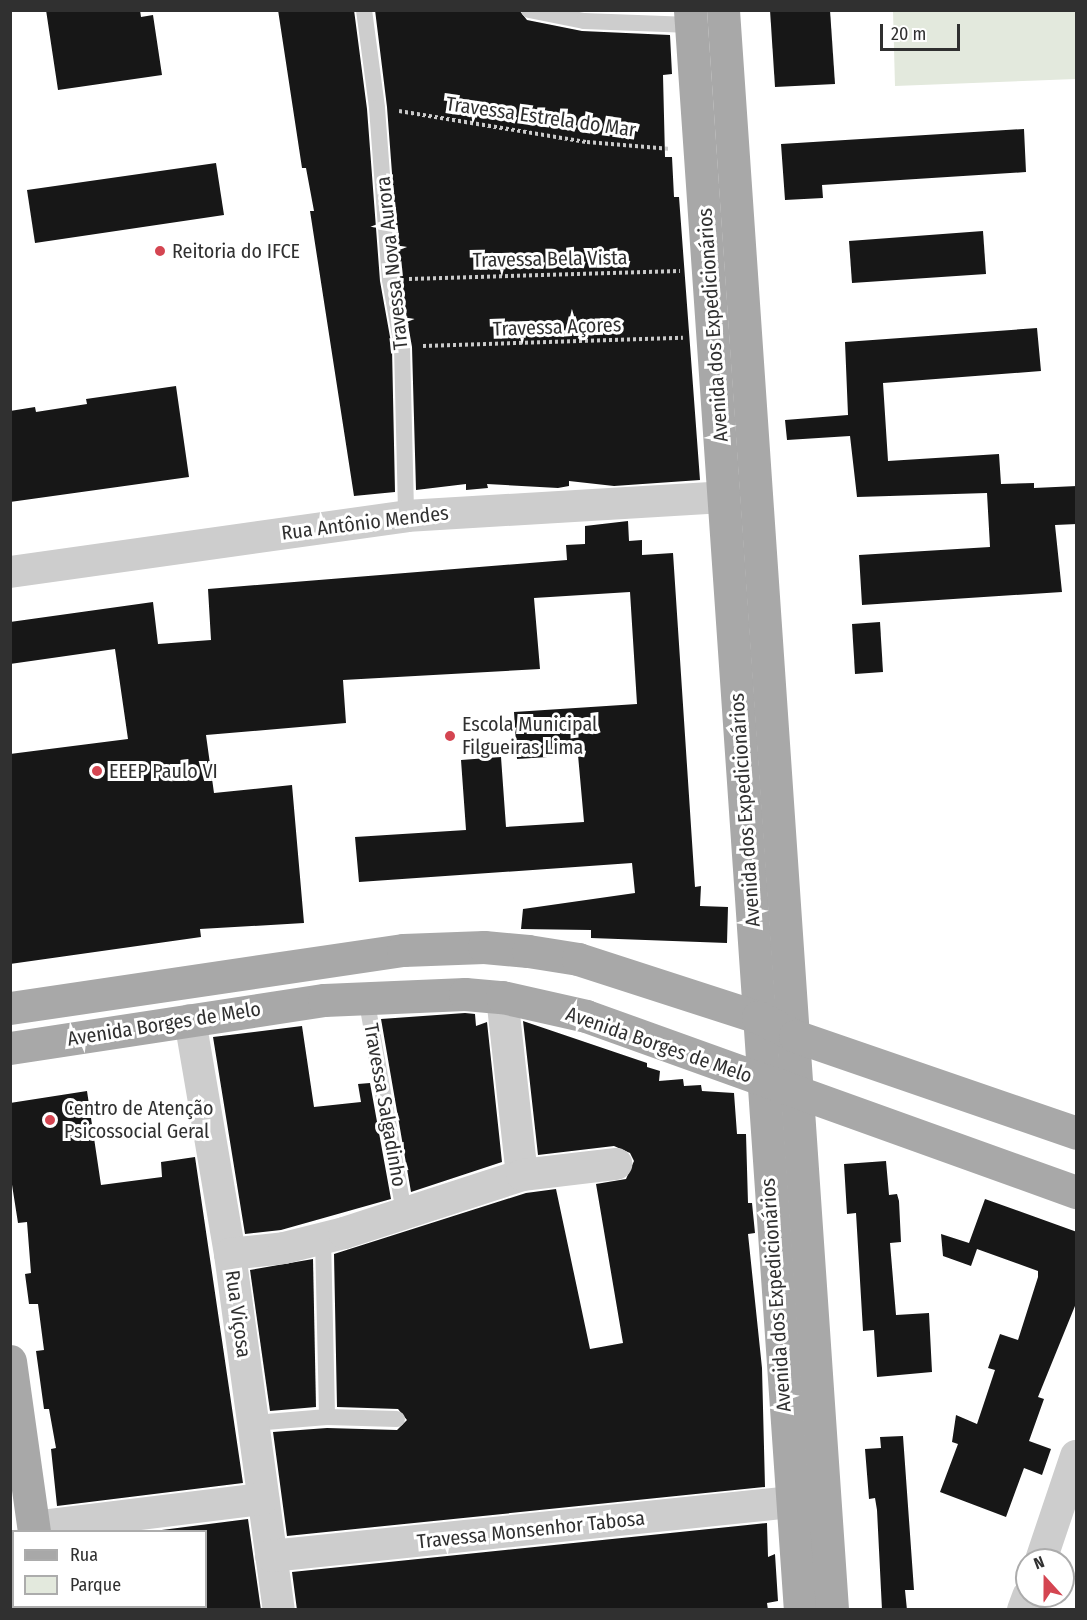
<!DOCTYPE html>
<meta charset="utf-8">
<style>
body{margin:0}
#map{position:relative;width:1087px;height:1620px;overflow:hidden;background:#fff;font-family:"Fira Sans Condensed",sans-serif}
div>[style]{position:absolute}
.green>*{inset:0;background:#e3e9dd}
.building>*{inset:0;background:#171717}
.path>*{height:4px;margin-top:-2px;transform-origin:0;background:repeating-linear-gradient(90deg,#cacaca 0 3px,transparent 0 6px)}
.service>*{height:16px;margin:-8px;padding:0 8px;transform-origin:8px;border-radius:8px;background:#cdcdcd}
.minor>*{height:32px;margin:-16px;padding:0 16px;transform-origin:16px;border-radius:16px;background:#cdcdcd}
.primary>*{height:33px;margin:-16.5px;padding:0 16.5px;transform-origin:16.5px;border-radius:16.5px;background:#a8a8a8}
.dots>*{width:16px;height:16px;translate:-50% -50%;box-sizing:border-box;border:3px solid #fff;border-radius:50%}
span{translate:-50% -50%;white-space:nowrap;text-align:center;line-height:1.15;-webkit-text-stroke:6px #fff;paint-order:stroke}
.street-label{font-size:20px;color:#303030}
.poi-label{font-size:20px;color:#303030}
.left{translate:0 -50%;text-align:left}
.frame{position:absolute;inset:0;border:12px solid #303030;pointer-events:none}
.legend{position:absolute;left:12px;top:1530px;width:195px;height:78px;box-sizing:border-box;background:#fff;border:2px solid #acacac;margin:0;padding:8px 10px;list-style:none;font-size:18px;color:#303030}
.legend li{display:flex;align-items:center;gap:12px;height:30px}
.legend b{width:30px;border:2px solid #acacac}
.north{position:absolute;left:1015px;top:1548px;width:60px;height:60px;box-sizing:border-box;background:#fff;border:2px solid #acacac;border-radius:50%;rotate:339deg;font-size:16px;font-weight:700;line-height:24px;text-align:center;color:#303030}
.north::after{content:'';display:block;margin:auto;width:21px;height:27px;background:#d44551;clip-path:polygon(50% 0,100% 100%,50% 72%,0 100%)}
.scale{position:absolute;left:880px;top:24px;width:80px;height:27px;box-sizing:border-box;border:3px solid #303030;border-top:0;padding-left:8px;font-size:18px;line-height:21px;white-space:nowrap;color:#303030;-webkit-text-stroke:4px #fff;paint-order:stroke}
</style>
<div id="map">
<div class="green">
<div style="clip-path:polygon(893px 11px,1076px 11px,1076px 79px,895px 86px)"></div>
</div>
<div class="building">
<div style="clip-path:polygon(46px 10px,140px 10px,141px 17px,153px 15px,162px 75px,58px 90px)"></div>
<div style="clip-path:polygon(278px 10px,354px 10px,367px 109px,380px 281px,392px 348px,395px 492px,354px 496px,310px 211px,314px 211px,306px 168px,302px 168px)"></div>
<div style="clip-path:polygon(375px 10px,519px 10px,527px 20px,582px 31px,670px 35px,672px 74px,663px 75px,665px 157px,672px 157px,674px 197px,679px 197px,700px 480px,614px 486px,569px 481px,569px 486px,558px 488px,487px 484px,488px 488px,466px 490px,466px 484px,416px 490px,412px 347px,400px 279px,387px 107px)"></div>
<div style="clip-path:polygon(770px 10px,830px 10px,835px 84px,775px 87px)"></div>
<div style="clip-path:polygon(1024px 129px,1026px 172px,822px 185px,823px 198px,785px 200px,781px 144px)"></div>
<div style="clip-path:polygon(216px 163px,224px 215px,35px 243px,27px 190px)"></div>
<div style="clip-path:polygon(983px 231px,986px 274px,852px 283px,849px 241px)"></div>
<div style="clip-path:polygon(1037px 328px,1041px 371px,883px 383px,888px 461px,999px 454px,1001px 484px,1034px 483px,1034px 488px,1077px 486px,1077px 524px,1055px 525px,1062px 592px,862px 605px,859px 555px,990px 547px,987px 493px,857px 497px,850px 436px,787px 440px,785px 420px,848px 415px,845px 342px)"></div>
<div style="clip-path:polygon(176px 386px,189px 477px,10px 502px,10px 411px,35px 407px,36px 412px,87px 404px,86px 399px)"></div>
<div style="clip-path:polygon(628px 521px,629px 541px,642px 540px,642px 555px,673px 553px,695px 887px,701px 886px,700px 906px,728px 907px,727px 943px,591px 938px,591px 930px,521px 929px,523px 909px,635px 893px,632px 863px,359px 882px,355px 837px,466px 830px,461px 760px,501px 757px,506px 827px,584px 822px,578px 755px,517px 759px,514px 712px,637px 704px,630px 592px,534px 598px,540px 669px,343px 680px,346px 723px,206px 735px,214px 793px,292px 785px,304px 923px,200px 929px,201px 937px,10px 964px,10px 754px,128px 739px,115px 649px,10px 664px,10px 622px,153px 602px,158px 644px,211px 640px,208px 589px,567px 560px,566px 545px,585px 544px,585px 526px)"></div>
<div style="clip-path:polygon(880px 622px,883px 672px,855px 674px,852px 624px)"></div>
<div style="clip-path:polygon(465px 1013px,475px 1014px,476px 1026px,487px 1022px,502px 1162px,411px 1192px,381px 1019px)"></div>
<div style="clip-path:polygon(523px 1021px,647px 1063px,647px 1067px,660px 1071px,659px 1081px,683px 1079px,684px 1086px,701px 1085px,702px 1091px,734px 1093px,737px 1134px,746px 1134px,748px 1203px,752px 1203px,755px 1233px,748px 1234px,762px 1368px,765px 1487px,287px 1536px,273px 1432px,327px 1428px,397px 1430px,407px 1420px,398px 1409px,337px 1407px,334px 1254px,526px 1193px,556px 1189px,590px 1349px,623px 1343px,596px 1184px,626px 1179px,634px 1161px,630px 1153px,614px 1146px,538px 1155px)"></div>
<div style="clip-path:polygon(302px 1026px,314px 1107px,361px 1102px,358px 1084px,370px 1083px,391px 1199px,281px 1230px,245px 1234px,213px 1037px)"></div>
<div style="clip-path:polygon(87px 1091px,101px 1185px,162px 1177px,161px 1162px,195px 1157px,243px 1483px,57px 1506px,51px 1449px,56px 1448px,49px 1409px,44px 1409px,36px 1351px,44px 1350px,38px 1304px,29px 1304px,25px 1274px,31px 1273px,27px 1222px,18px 1223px,10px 1172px,10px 1103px)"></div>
<div style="clip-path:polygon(886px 1161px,889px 1195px,897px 1194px,899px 1201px,901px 1242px,890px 1243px,896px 1315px,929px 1313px,932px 1372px,877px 1377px,874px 1330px,863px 1331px,856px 1213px,847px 1214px,844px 1164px)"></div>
<div style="clip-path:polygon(985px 1199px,1077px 1232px,1077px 1301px,1038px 1397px,1044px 1399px,1029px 1441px,1051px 1449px,1042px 1475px,1024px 1468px,1006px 1517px,940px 1492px,958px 1444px,952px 1442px,956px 1415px,977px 1424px,995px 1370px,988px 1368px,1000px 1334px,1018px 1340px,1038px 1277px,1038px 1271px,977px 1249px,971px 1266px,943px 1256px,941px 1234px,969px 1243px)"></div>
<div style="clip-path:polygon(313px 1259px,316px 1407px,270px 1411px,250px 1270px)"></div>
<div style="clip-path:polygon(903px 1436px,914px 1590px,905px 1590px,907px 1610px,882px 1610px,877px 1510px,875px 1498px,869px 1499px,865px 1449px,881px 1448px,880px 1437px)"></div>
<div style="clip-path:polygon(248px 1519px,261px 1610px,206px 1610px,206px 1532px,146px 1532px)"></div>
<div style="clip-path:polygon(767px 1523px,768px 1557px,775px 1554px,778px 1601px,767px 1603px,768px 1610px,297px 1610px,292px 1572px)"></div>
</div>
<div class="path">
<div style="left:399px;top:111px;width:191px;rotate:9.4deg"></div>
<div style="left:587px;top:142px;width:84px;rotate:4.8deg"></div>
<div style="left:409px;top:279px;width:271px;rotate:-1.7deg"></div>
<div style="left:423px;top:346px;width:260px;rotate:-1.8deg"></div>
</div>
<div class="service">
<div style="left:364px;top:10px;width:99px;rotate:82.4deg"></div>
<div style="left:377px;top:108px;width:172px;rotate:85.7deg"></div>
<div style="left:390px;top:280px;width:68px;rotate:79.8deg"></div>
<div style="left:402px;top:347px;width:169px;rotate:88.6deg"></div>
<div style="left:529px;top:10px;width:56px;rotate:11.3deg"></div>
<div style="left:584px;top:21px;width:107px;rotate:2.1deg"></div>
<div style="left:366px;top:997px;width:219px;rotate:80deg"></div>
<div style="left:323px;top:1238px;width:179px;rotate:88.7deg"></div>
<div style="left:253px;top:1423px;width:74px;rotate:-4.6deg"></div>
<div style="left:327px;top:1417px;width:70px;rotate:1.6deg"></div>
</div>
<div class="minor">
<div style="left:10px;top:572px;width:400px;rotate:-8deg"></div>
<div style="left:406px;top:516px;width:318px;rotate:-3.4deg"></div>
<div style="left:502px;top:997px;width:179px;rotate:83.6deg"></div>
<div style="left:190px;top:1020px;width:237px;rotate:80.3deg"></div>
<div style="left:230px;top:1254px;width:359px;rotate:82.2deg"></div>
<div style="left:230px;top:1254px;width:54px;rotate:-6.3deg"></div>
<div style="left:284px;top:1248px;width:62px;rotate:-14deg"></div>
<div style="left:344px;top:1233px;width:187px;rotate:-18deg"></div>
<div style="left:522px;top:1175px;width:95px;rotate:-6.7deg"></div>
<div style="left:34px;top:1527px;width:231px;rotate:-7deg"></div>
<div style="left:271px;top:1556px;width:524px;rotate:-5.92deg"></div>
<div style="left:1041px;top:1560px;width:110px;rotate:-71.4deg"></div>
<div style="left:1023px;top:1610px;width:15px;rotate:-70deg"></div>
</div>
<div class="primary">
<div style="left:690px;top:10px;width:1604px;rotate:86.07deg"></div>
<div style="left:723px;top:10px;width:1604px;rotate:86.1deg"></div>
<div style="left:10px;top:1008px;width:397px;rotate:-8.4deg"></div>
<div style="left:403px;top:950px;width:81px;rotate:-2.1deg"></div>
<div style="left:484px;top:947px;width:44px;rotate:5.2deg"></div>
<div style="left:528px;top:951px;width:51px;rotate:9.1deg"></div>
<div style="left:578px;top:959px;width:189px;rotate:17.9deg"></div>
<div style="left:758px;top:1017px;width:42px;rotate:27.2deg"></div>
<div style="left:795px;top:1036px;width:297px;rotate:19deg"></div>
<div style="left:10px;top:1048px;width:318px;rotate:-8.7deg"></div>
<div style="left:324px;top:1000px;width:141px;rotate:-2.4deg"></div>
<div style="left:465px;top:994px;width:37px;rotate:5deg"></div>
<div style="left:502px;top:997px;width:86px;rotate:12.7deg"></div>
<div style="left:586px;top:1016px;width:521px;rotate:19.76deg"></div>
<div style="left:10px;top:1361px;width:173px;rotate:82deg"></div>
<div style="left:49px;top:1606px;width:4px;rotate:76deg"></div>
</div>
<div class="dots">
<div style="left:160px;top:251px;background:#d44551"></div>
<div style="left:450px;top:736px;background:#d44551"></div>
<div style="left:97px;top:771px;background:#d44551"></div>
<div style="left:50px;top:1120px;background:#d44551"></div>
</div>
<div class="street-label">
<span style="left:541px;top:117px;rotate:8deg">Travessa Estrela do Mar</span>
<span style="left:550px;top:259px;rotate:-1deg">Travessa Bela Vista</span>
<span style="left:392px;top:263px;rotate:-96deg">Travessa Nova Aurora</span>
<span style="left:713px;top:325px;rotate:-94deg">Avenida dos Expedicionários</span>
<span style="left:557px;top:327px;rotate:-2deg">Travessa Açores</span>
<span style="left:365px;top:523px;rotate:-7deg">Rua Antônio Mendes</span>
<span style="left:745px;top:810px;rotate:-94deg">Avenida dos Expedicionários</span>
<span style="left:164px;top:1024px;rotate:-9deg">Avenida Borges de Melo</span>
<span style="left:659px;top:1045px;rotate:19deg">Avenida Borges de Melo</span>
<span style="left:385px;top:1105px;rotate:80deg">Travessa Salgadinho</span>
<span style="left:776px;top:1295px;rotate:-94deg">Avenida dos Expedicionários</span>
<span style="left:238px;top:1314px;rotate:82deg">Rua Viçosa</span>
<span style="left:531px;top:1530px;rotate:-6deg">Travessa Monsenhor Tabosa</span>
</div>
<div class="poi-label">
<span class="left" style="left:172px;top:251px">Reitoria do IFCE</span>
<span class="left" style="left:462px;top:736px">Escola Municipal<br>Filgueiras Lima</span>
<span class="left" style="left:109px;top:771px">EEEP Paulo VI</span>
<span class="left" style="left:64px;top:1120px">Centro de Atenção<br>Psicossocial Geral</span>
</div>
<div class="frame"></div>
<ul class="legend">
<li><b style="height:8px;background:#a8a8a8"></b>Rua</li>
<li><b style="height:16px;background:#e3e9dd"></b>Parque</li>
</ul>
<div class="north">N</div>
<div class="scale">20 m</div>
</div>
